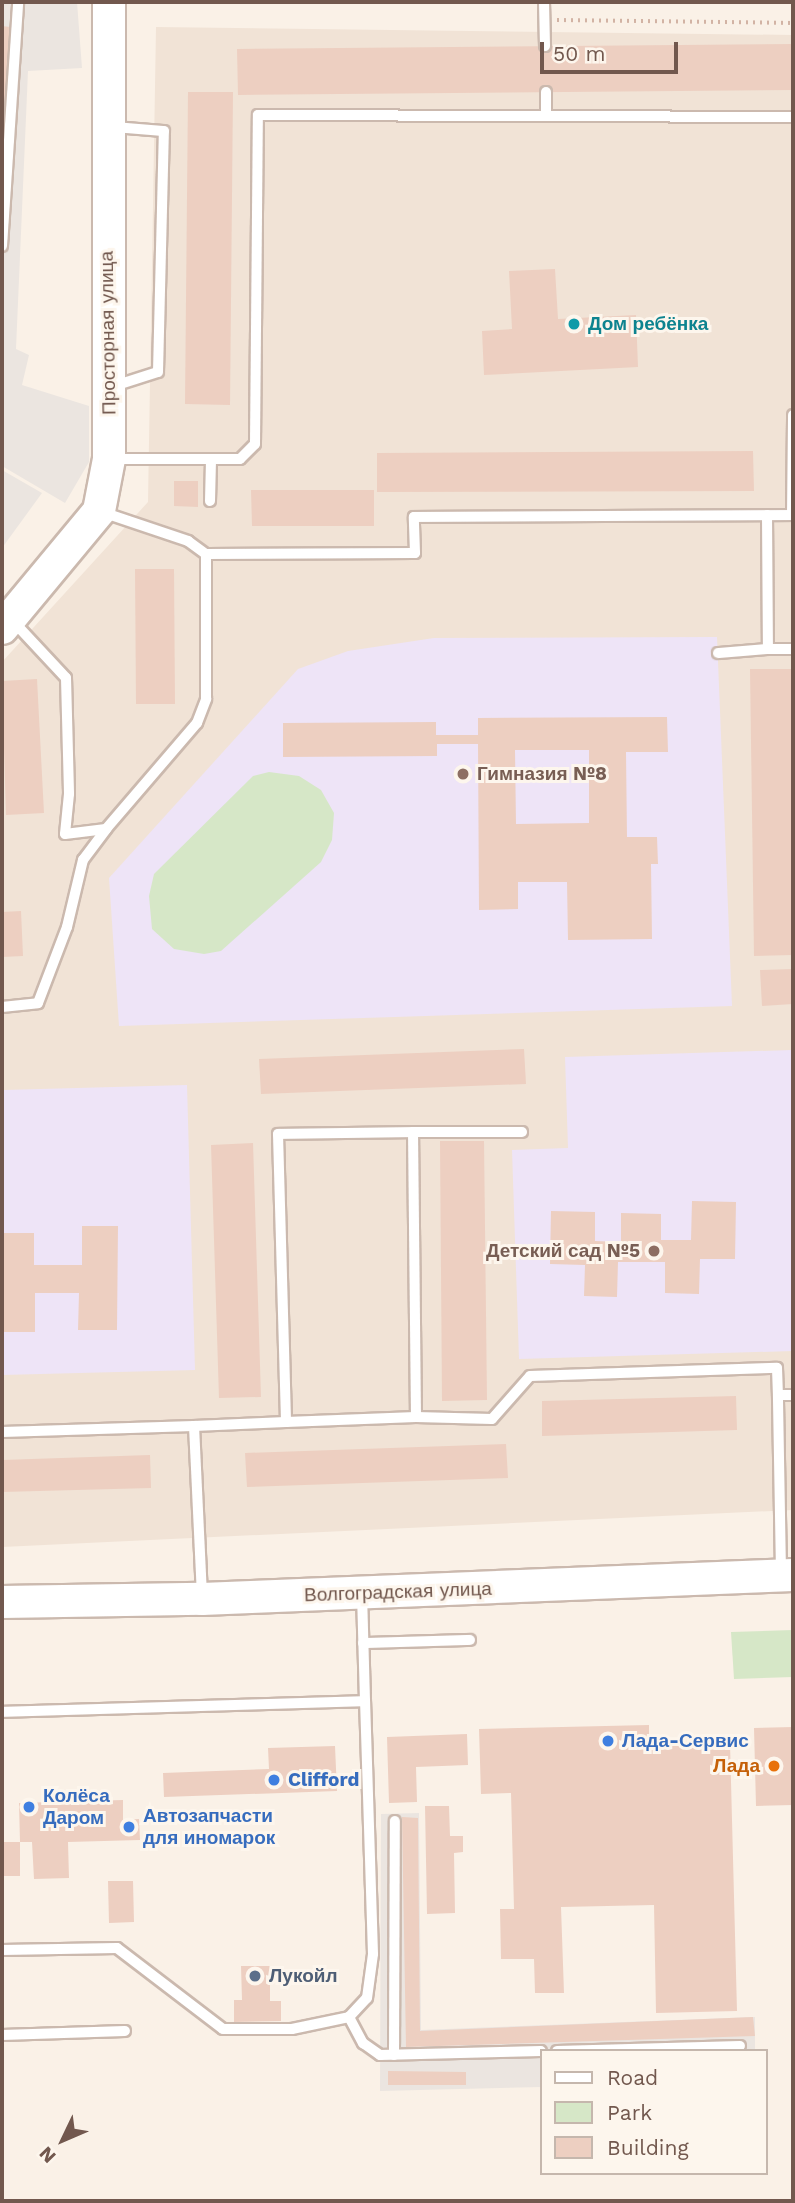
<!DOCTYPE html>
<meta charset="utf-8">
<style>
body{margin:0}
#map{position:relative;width:795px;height:2203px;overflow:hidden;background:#faf1e7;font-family:"Work Sans",sans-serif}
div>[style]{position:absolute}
.residential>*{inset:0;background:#f1e3d6}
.industrial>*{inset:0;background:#ebe5e0}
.education>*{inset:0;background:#eee4f7}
.green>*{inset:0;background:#d6e7c7}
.building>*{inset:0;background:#edcfc1}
.path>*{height:3.5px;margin-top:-1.75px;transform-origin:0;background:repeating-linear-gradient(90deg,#d2b3a4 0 2px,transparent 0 7px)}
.roads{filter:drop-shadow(2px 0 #cbb9ae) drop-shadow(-2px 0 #cbb9ae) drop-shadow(0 2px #cbb9ae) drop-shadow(0 -2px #cbb9ae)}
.lane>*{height:10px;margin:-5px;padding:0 5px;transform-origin:5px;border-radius:5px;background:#fff}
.secondary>*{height:32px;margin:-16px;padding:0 16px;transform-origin:16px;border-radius:16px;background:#fff}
.dots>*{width:19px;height:19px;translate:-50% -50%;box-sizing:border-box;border:4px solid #fdf6ed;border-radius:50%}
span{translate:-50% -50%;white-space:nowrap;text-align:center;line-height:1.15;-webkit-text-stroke:6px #fdf6ed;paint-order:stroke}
.culture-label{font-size:19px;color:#0d838f;font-weight:700}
.left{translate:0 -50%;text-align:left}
.street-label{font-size:19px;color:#72584e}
.education-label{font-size:19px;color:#785e54;font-weight:700}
.right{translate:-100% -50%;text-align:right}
.shop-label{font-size:19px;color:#366cbe;font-weight:700}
.food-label{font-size:19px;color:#c56008;font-weight:700}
.service-label{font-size:19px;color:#4e5e75;font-weight:700}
.frame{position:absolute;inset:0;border:4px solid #72584e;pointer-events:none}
.legend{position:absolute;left:540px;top:2049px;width:228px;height:126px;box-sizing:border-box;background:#fdf6ed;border:2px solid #c5b7ad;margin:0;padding:9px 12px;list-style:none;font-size:21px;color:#72584e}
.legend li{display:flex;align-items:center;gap:14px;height:35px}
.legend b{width:35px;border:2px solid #c5b7ad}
.north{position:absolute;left:28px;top:2105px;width:70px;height:70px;-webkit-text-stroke:5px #fdf6ed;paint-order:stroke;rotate:226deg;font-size:19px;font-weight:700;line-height:28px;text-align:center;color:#72584e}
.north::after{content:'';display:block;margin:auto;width:24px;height:32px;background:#72584e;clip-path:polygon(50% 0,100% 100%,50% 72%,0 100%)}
.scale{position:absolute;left:540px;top:42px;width:138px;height:32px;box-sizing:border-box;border:4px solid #72584e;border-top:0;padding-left:9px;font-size:21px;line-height:24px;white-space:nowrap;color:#72584e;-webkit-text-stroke:5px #fdf6ed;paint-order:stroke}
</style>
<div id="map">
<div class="residential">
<div style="clip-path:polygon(156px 27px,793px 35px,793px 1510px,2px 1547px,2px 662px,148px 502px)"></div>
</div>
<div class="industrial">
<div style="clip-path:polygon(2px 2px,77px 2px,82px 68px,28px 71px,16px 349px,29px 355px,22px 385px,89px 406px,89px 462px,65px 503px,2px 466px)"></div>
<div style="clip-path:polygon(2px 470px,42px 493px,2px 548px)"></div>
<div style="clip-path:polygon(419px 1813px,421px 2030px,755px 2017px,755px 2051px,541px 2051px,541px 2087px,380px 2091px,381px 1814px)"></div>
</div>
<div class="education">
<div style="clip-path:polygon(717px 637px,732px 1006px,119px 1026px,109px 878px,298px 669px,348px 651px,434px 638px)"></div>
<div style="clip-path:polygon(792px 1050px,793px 1351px,519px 1359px,512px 1150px,568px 1148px,565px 1057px)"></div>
<div style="clip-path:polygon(187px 1085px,195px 1370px,2px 1375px,4px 1090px)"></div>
</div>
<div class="green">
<div style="clip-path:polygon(269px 772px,299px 776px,321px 790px,334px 813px,332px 840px,321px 862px,221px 951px,204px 954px,174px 949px,152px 929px,149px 896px,154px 874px,253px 776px)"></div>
<div style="clip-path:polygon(793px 1630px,793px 1677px,734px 1679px,731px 1632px)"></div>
</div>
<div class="building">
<div style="clip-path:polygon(2px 26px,10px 27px,4px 122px,2px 122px)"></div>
<div style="clip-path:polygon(793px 44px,793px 90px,238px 95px,237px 49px)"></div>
<div style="clip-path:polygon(188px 92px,233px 92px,230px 405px,185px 404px)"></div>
<div style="clip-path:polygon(555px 269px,558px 319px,636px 315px,638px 367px,484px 375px,482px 331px,512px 329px,509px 271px)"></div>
<div style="clip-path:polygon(753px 451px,754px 491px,377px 492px,377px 453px)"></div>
<div style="clip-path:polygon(174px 481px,198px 481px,198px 507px,174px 506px)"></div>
<div style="clip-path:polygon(251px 490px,374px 490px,374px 526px,252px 526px)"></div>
<div style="clip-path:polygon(135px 569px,174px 569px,175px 704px,136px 704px)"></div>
<div style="clip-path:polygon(750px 669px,791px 669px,793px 955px,754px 956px)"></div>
<div style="clip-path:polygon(37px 679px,44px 813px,6px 815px,2px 681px)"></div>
<div style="clip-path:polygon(evenodd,667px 717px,668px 752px,626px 752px,627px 837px,657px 837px,658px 864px,651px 864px,652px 939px,568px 940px,567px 882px,518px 882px,518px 909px,479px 910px,478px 744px,437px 744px,437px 756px,283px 757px,283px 723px,436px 722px,436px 735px,478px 735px,478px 718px,667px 717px,515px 750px,589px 750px,589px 823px,516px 824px,515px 750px)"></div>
<div style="clip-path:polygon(21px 911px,23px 956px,2px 957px,2px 912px)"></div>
<div style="clip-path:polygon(793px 969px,793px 1004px,762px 1006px,760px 970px)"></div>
<div style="clip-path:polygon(524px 1049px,526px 1084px,261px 1094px,259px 1059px)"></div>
<div style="clip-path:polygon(440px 1141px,484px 1141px,487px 1400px,442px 1401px)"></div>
<div style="clip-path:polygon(253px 1143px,261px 1397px,219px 1398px,211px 1145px)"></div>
<div style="clip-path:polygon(692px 1201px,736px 1202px,735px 1259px,700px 1259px,699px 1294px,665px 1293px,665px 1262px,618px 1262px,617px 1297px,584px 1296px,585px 1265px,550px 1264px,551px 1211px,595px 1212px,595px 1241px,621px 1242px,621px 1213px,661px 1214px,661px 1240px,691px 1240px)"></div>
<div style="clip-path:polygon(82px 1226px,118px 1226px,117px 1330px,78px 1330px,79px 1293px,35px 1293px,35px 1332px,2px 1332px,2px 1233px,34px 1233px,34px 1265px,82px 1265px)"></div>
<div style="clip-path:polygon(736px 1396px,737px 1430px,542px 1436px,542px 1401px)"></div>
<div style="clip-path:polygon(506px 1444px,508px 1478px,247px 1487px,245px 1453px)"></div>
<div style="clip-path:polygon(150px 1455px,151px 1488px,2px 1492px,2px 1460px)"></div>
<div style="clip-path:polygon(649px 1725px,649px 1745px,730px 1743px,737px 2011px,656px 2013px,654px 1905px,561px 1907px,564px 1993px,535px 1993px,534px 1959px,501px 1959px,500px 1909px,514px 1909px,511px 1793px,481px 1794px,479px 1729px)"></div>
<div style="clip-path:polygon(793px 1727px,793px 1805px,756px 1806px,754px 1728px)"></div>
<div style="clip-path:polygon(467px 1734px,468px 1765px,416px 1767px,417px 1802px,389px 1803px,387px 1737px)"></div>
<div style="clip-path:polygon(335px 1746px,337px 1791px,164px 1797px,163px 1773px,269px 1769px,268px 1748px)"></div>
<div style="clip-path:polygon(123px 1800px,123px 1820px,139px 1819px,140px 1840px,68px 1842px,69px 1878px,34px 1879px,32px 1842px,20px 1842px,19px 1803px)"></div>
<div style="clip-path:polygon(425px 1806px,449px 1806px,450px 1836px,463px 1836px,463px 1852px,454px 1853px,455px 1913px,427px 1914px)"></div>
<div style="clip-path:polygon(402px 1817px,418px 1818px,420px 2031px,753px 2017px,755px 2036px,406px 2047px)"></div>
<div style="clip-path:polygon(2px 1842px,20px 1842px,20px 1876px,2px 1876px)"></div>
<div style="clip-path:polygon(108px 1881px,133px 1881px,134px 1922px,109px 1923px)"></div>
<div style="clip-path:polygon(241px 1966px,270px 1966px,270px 2001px,281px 2001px,281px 2021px,234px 2022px,234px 2000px,242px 2000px)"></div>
<div style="clip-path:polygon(388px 2071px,466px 2072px,466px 2085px,388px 2085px)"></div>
</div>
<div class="path">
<div style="left:557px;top:20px;width:236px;rotate:0.7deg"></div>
</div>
<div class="roads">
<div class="lane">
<div style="left:544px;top:2px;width:44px;rotate:88.7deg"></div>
<div style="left:546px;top:92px;width:24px;rotate:90deg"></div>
<div style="left:2px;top:246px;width:245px;rotate:-86.2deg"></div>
<div style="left:111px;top:387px;width:49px;rotate:-17.7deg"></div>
<div style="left:158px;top:372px;width:241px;rotate:-88.6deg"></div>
<div style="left:164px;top:131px;width:51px;rotate:-175.5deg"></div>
<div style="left:113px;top:459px;width:127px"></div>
<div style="left:240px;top:459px;width:21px;rotate:-45deg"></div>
<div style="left:255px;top:444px;width:329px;rotate:-89.5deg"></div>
<div style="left:258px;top:115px;width:535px;rotate:0.21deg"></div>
<div style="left:210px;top:501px;width:42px;rotate:-88.6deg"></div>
<div style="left:102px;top:512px;width:91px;rotate:18.6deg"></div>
<div style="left:188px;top:541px;width:22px;rotate:36deg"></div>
<div style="left:767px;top:515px;width:134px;rotate:89.6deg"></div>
<div style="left:768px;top:649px;width:25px"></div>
<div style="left:792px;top:515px;width:100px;rotate:-89.4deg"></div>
<div style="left:12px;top:620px;width:79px;rotate:47deg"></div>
<div style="left:66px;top:678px;width:116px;rotate:88.5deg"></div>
<div style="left:69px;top:794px;width:40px;rotate:95.7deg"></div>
<div style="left:65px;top:834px;width:41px;rotate:-7deg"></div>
<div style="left:106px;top:829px;width:140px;rotate:-49.4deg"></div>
<div style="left:197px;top:723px;width:26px;rotate:-69deg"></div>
<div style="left:206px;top:699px;width:145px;rotate:-90deg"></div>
<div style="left:206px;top:554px;width:209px;rotate:-0.3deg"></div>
<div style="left:415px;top:553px;width:36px;rotate:-92deg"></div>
<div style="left:414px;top:517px;width:379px;rotate:-0.3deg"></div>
<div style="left:718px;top:653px;width:50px;rotate:-4.6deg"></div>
<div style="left:2px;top:1007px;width:36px;rotate:-6deg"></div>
<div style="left:38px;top:1003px;width:81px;rotate:-69.1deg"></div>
<div style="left:67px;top:927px;width:69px;rotate:-76.6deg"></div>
<div style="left:83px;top:860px;width:39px;rotate:-53deg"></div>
<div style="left:413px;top:1132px;width:109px"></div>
<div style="left:416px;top:1417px;width:76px;rotate:1.5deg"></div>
<div style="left:492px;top:1419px;width:57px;rotate:-48.5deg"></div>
<div style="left:530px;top:1376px;width:247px;rotate:-1.9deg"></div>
<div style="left:777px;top:1368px;width:27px;rotate:88deg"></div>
<div style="left:194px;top:1426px;width:170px;rotate:87.3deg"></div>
<div style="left:2px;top:1432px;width:192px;rotate:-1.8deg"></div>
<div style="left:194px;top:1426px;width:92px;rotate:-2.5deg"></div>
<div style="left:286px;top:1422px;width:130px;rotate:-2.2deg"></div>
<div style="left:416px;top:1417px;width:285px;rotate:-90.6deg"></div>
<div style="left:413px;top:1132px;width:135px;rotate:179.2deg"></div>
<div style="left:278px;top:1134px;width:288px;rotate:88.4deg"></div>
<div style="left:781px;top:1572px;width:177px;rotate:-91deg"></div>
<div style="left:778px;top:1395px;width:15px"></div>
<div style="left:363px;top:1643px;width:107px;rotate:-1.6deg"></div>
<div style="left:2px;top:1712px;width:363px;rotate:-1.7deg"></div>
<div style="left:365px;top:1701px;width:107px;rotate:-91.6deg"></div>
<div style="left:2px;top:1950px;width:115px;rotate:-1deg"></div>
<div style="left:117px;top:1948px;width:133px;rotate:37.4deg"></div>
<div style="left:223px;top:2029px;width:69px"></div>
<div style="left:292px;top:2029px;width:58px;rotate:-11.9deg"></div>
<div style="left:349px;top:2017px;width:26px;rotate:-47deg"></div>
<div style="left:367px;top:1998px;width:44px;rotate:-82.2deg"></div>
<div style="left:373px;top:1954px;width:253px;rotate:-91.8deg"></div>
<div style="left:349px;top:2017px;width:30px;rotate:62deg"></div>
<div style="left:363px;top:2043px;width:21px;rotate:35deg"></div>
<div style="left:380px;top:2055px;width:161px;rotate:-1.4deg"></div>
<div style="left:2px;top:2035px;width:123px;rotate:-1.9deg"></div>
<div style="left:557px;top:2051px;width:183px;rotate:-1.6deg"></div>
<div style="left:394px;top:2055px;width:234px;rotate:-89.8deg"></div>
</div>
<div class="secondary">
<div style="left:2px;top:628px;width:152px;rotate:-50.3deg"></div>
<div style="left:99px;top:511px;width:53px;rotate:-79.1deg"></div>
<div style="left:109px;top:459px;width:457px;rotate:-90deg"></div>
<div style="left:2px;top:1602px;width:200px;rotate:-0.9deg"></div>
<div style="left:202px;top:1599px;width:591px;rotate:-2.33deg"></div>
</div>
</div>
<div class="dots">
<div style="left:574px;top:324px;background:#0f9aa8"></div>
<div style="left:463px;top:774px;background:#8d6e63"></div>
<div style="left:654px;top:1251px;background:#8d6e63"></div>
<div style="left:608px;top:1741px;background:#3f7fe0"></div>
<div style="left:774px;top:1766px;background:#e8710a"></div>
<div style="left:274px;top:1780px;background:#3f7fe0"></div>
<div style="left:29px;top:1807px;background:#3f7fe0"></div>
<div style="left:129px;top:1827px;background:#3f7fe0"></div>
<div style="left:255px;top:1976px;background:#5c6f8a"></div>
</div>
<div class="culture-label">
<span class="left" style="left:588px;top:324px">Дом ребёнка</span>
</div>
<div class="street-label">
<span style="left:108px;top:333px;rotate:-91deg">Просторная улица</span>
<span style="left:398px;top:1592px;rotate:-2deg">Волгоградская улица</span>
</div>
<div class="education-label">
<span class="left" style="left:477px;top:774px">Гимназия №8</span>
<span class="right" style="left:640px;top:1251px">Детский сад №5</span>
</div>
<div class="shop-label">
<span class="left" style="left:622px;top:1741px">Лада-Сервис</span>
<span class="left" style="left:288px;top:1780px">Clifford</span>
<span class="left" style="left:43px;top:1807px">Колёса<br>Даром</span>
<span class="left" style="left:143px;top:1827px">Автозапчасти<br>для иномарок</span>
</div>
<div class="food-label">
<span class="right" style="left:760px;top:1766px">Лада</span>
</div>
<div class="service-label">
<span class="left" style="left:269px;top:1976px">Лукойл</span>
</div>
<div class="frame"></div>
<ul class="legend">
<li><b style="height:9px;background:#fff"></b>Road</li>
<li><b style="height:19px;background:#d6e7c7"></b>Park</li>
<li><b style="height:19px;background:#edcfc1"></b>Building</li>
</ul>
<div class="north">N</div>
<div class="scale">50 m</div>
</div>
